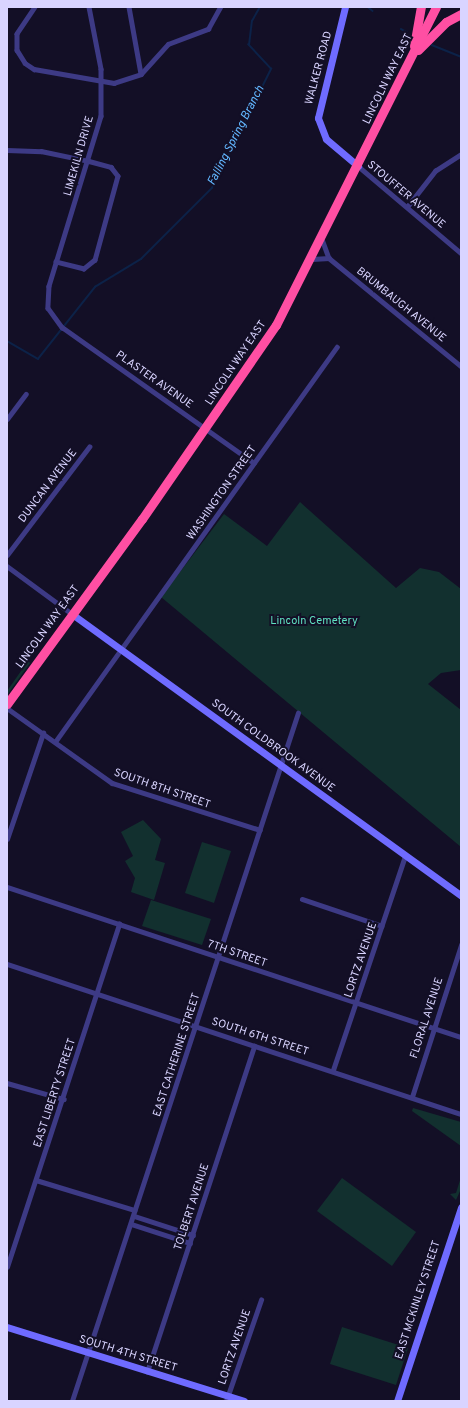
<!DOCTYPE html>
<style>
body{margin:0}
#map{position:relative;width:468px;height:1408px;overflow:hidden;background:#130f26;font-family:Overpass,sans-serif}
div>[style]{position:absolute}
.green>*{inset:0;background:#12302f}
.stream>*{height:1.5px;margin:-0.75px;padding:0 0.75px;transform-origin:0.75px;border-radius:0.75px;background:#0c2248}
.street>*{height:4.5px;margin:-2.25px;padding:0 2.25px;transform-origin:2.25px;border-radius:2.25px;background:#3d3a85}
.secondary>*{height:7px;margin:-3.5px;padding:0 3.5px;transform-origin:3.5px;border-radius:3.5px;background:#6f6bff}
.highway>*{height:9px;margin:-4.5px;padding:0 4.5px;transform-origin:4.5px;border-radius:4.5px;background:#ff4fa3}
span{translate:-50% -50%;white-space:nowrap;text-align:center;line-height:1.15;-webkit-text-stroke:4px #130f26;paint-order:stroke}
.street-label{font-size:11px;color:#d9d4ff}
.park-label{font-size:11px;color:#5fe0c0}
.water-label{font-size:12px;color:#62b6ff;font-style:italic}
.frame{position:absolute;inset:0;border:8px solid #d9d4ff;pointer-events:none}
</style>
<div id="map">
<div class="green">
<div style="clip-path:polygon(300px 502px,396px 588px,420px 568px,439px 572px,461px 589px,461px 670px,441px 673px,428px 684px,461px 710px,461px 847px,161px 597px,224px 514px,267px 546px)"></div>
<div style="clip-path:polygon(28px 661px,30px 663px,7px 695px,7px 691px)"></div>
<div style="clip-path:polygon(143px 820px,161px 839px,155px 860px,165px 863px,154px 900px,131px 892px,135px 878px,125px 861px,133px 856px,121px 832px)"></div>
<div style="clip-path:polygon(202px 842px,231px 851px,214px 903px,185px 893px)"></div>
<div style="clip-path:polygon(151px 900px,211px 919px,202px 945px,142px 926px)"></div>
<div style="clip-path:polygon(413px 1108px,461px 1122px,461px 1146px,412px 1111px)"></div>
<div style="clip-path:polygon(461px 1177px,461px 1189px,456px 1200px,450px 1194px,456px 1193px)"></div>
<div style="clip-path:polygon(342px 1178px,416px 1232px,392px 1266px,317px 1211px)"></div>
<div style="clip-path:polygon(342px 1327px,408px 1348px,396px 1385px,330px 1364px)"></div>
</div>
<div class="stream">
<div style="left:368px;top:7px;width:6px;rotate:39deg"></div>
<div style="left:401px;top:29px;width:7px;rotate:27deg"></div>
<div style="left:432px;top:45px;width:31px;rotate:22deg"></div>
<div style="left:7px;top:341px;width:36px;rotate:30deg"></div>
<div style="left:38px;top:359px;width:92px;rotate:-51.6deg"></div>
<div style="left:95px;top:287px;width:54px;rotate:-31.3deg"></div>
<div style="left:141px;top:259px;width:100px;rotate:-45deg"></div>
<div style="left:212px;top:188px;width:133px;rotate:-63.6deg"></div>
<div style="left:271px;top:69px;width:33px;rotate:-133deg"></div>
<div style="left:249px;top:45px;width:24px;rotate:-83deg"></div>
<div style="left:252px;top:21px;width:16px;rotate:-60deg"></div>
</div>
<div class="street">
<div style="left:35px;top:7px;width:32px;rotate:124deg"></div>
<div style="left:17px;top:34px;width:16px;rotate:90deg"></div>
<div style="left:17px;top:50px;width:15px;rotate:58deg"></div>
<div style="left:25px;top:63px;width:11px;rotate:34deg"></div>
<div style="left:34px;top:69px;width:81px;rotate:9.9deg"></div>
<div style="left:114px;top:83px;width:28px;rotate:-18deg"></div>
<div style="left:141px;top:74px;width:40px;rotate:-48deg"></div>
<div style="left:168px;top:44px;width:43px;rotate:-20.6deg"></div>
<div style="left:208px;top:29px;width:25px;rotate:-61deg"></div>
<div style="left:89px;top:7px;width:63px;rotate:79deg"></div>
<div style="left:101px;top:69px;width:47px;rotate:90deg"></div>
<div style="left:101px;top:116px;width:178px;rotate:107deg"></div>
<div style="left:49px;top:286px;width:22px;rotate:93deg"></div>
<div style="left:48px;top:308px;width:24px;rotate:54deg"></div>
<div style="left:62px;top:327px;width:235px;rotate:35.3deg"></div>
<div style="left:129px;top:7px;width:68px;rotate:79.8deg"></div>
<div style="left:7px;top:150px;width:34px;rotate:2deg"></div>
<div style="left:41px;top:151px;width:49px;rotate:11.8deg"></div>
<div style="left:89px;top:161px;width:23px;rotate:15deg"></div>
<div style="left:111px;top:167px;width:11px;rotate:52deg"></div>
<div style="left:118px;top:176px;width:87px;rotate:105.3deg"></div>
<div style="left:95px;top:260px;width:14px;rotate:141deg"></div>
<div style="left:84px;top:269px;width:29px;rotate:-166deg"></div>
<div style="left:358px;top:166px;width:135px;rotate:40.2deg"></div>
<div style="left:407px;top:207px;width:46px;rotate:-52.1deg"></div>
<div style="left:435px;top:171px;width:31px;rotate:-33deg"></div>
<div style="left:322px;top:239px;width:20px;rotate:70deg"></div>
<div style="left:329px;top:258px;width:171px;rotate:39.3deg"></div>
<div style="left:312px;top:259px;width:17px;rotate:-3deg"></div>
<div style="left:7px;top:419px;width:31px;rotate:-53deg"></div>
<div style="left:7px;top:555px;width:136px;rotate:-52.8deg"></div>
<div style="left:7px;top:566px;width:81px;rotate:36.4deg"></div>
<div style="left:7px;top:708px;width:129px;rotate:35.5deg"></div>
<div style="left:112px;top:783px;width:155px;rotate:17.6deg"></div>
<div style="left:55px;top:742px;width:485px;rotate:-54.5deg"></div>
<div style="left:7px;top:839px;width:112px;rotate:-71.2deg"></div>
<div style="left:7px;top:887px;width:478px;rotate:18.3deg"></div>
<div style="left:302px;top:899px;width:84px;rotate:18.6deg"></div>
<div style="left:7px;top:964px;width:478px;rotate:18.3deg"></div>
<div style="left:333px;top:1070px;width:226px;rotate:-71.4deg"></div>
<div style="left:7px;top:1083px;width:59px;rotate:15.7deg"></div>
<div style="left:412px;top:1097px;width:160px;rotate:-72.1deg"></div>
<div style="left:36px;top:1180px;width:103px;rotate:16.9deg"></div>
<div style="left:134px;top:1216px;width:62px;rotate:17.9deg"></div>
<div style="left:131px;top:1224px;width:62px;rotate:17.9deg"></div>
<div style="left:7px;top:1267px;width:361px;rotate:-71.9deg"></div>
<div style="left:147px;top:1372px;width:343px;rotate:-71.8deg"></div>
<div style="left:72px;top:1401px;width:724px;rotate:-71.82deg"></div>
<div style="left:226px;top:1401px;width:107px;rotate:-70.9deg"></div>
</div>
<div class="secondary">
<div style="left:345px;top:7px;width:114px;rotate:103.7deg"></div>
<div style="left:318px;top:118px;width:22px;rotate:69deg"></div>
<div style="left:326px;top:139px;width:42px;rotate:40.2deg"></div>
<div style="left:72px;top:614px;width:480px;rotate:35.9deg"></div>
<div style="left:7px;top:1327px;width:248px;rotate:17.3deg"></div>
<div style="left:397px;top:1401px;width:204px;rotate:-71.7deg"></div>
</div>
<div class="highway">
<div style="left:414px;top:46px;width:40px;rotate:-80deg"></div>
<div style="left:418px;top:50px;width:40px;rotate:-45deg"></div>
<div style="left:446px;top:22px;width:17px;rotate:-28deg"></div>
<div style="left:7px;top:704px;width:229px;rotate:-53.9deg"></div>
<div style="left:142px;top:519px;width:236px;rotate:-55.4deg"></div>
<div style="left:276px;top:325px;width:356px;rotate:-63.3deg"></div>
</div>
<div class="street-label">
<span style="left:319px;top:68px;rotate:-75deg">WALKER ROAD</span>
<span style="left:388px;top:79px;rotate:-64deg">LINCOLN WAY EAST</span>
<span style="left:79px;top:156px;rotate:-74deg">LIMEKILN DRIVE</span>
<span style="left:406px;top:195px;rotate:40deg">STOUFFER AVENUE</span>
<span style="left:401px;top:305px;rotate:39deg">BRUMBAUGH AVENUE</span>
<span style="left:236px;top:363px;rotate:-56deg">LINCOLN WAY EAST</span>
<span style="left:154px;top:380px;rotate:35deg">PLASTER AVENUE</span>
<span style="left:48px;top:486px;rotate:-53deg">DUNCAN AVENUE</span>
<span style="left:222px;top:493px;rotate:-55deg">WASHINGTON STREET</span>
<span style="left:48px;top:627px;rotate:-54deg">LINCOLN WAY EAST</span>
<span style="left:273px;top:746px;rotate:36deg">SOUTH COLDBROOK AVENUE</span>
<span style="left:162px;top:789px;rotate:19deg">SOUTH 8TH STREET</span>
<span style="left:237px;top:954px;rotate:19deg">7TH STREET</span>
<span style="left:361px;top:960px;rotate:-71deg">LORTZ AVENUE</span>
<span style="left:427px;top:1018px;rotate:-72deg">FLORAL AVENUE</span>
<span style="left:260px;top:1037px;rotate:18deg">SOUTH 6TH STREET</span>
<span style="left:177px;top:1055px;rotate:-72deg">EAST CATHERINE STREET</span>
<span style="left:55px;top:1093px;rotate:-72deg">EAST LIBERTY STREET</span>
<span style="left:192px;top:1207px;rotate:-72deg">TOLBERT AVENUE</span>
<span style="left:418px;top:1300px;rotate:-72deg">EAST MCKINLEY STREET</span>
<span style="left:235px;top:1347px;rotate:-71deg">LORTZ AVENUE</span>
<span style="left:128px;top:1354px;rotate:17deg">SOUTH 4TH STREET</span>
</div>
<div class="park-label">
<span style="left:314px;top:621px">Lincoln Cemetery</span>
</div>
<div class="water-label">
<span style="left:237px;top:136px;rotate:-63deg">Falling Spring Branch</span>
</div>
<div class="frame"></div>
</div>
